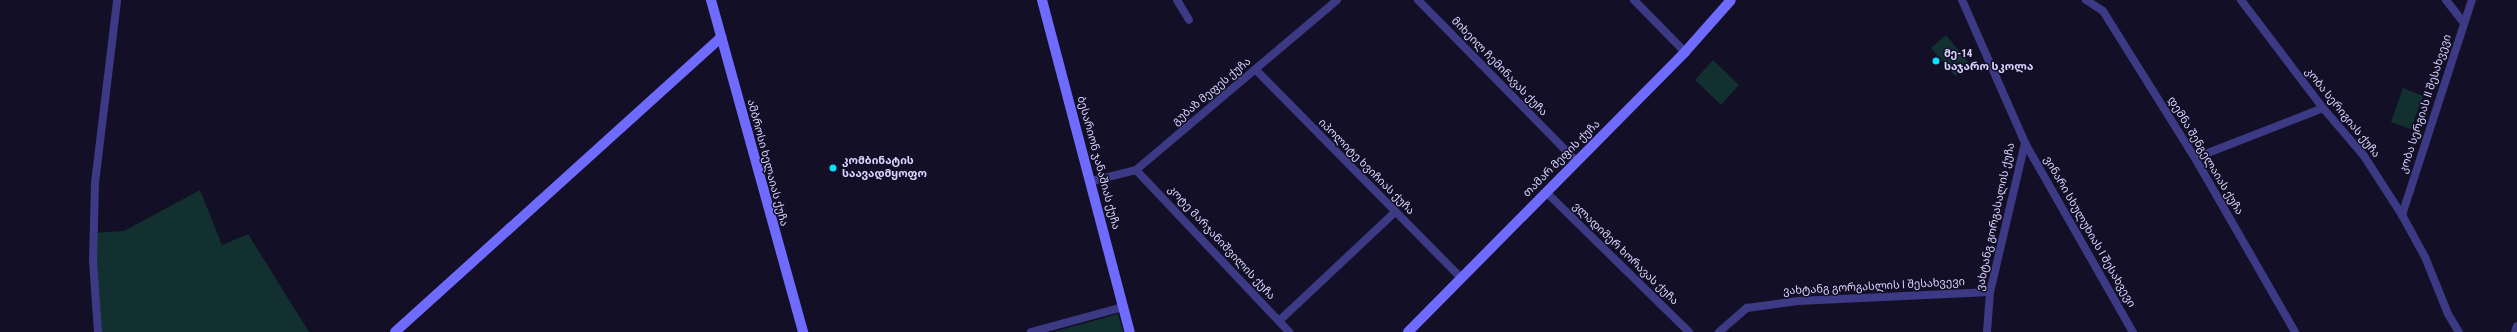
<!DOCTYPE html>
<meta charset="utf-8">
<style>
body{margin:0}
#map{position:relative;width:2517px;height:332px;overflow:hidden;background:#130f26;font-family:"Roboto Condensed","Noto Sans Georgian",sans-serif}
div>[style]{position:absolute}
.green>*{inset:0;background:#12302f}
.street>*{height:8px;margin:-4px;padding:0 4px;transform-origin:4px;border-radius:4px;background:#3d3a85}
.secondary>*{height:10px;margin:-5px;padding:0 5px;transform-origin:5px;border-radius:5px;background:#6f6bff}
.dots>*{width:11px;height:11px;translate:-50% -50%;box-sizing:border-box;border:2px solid #130f26;border-radius:50%}
span{translate:-50% -50%;white-space:nowrap;text-align:center;line-height:1.15;-webkit-text-stroke:3px #130f26;paint-order:stroke}
.poi-label{font-size:11px;color:#d9d4ff;font-weight:700}
.left{translate:0 -50%;text-align:left}
.street-label{font-size:11px;color:#d9d4ff}
</style>
<div id="map">
<div class="green">
<div style="clip-path:polygon(1946px 35px,1970px 64px,1955px 76px,1931px 48px)"></div>
<div style="clip-path:polygon(1713px 60px,1739px 85px,1721px 105px,1695px 80px)"></div>
<div style="clip-path:polygon(2403px 88px,2423px 96px,2411px 129px,2391px 122px)"></div>
<div style="clip-path:polygon(200px 190px,222px 245px,248px 234px,309px 332px,98px 332px,93px 233px,124px 231px)"></div>
<div style="clip-path:polygon(1118px 314px,1123px 332px,1053px 332px)"></div>
</div>
<div class="street">
<div style="left:1177px;top:0;width:23px;rotate:59deg"></div>
<div style="left:1418px;top:0;width:226px;rotate:45.5deg"></div>
<div style="left:1634px;top:0;width:73px;rotate:45.6deg"></div>
<div style="left:1962px;top:0;width:156px;rotate:66.2deg"></div>
<div style="left:2025px;top:143px;width:153px;rotate:103.2deg"></div>
<div style="left:1990px;top:292px;width:40px;rotate:94.3deg"></div>
<div style="left:2086px;top:0;width:20px;rotate:33deg"></div>
<div style="left:2103px;top:11px;width:173px;rotate:58deg"></div>
<div style="left:2195px;top:158px;width:201px;rotate:60.1deg"></div>
<div style="left:2241px;top:0;width:136px;rotate:52.8deg"></div>
<div style="left:2323px;top:108px;width:63px;rotate:49.5deg"></div>
<div style="left:2364px;top:156px;width:70px;rotate:57.2deg"></div>
<div style="left:2402px;top:215px;width:48px;rotate:61.3deg"></div>
<div style="left:2425px;top:257px;width:61px;rotate:68deg"></div>
<div style="left:2448px;top:314px;width:21px;rotate:59deg"></div>
<div style="left:2446px;top:0;width:29px;rotate:52deg"></div>
<div style="left:1256px;top:70px;width:292px;rotate:45.4deg"></div>
<div style="left:2025px;top:143px;width:218px;rotate:60.3deg"></div>
<div style="left:2195px;top:158px;width:137px;rotate:-21.3deg"></div>
<div style="left:1136px;top:170px;width:223px;rotate:46.6deg"></div>
<div style="left:1092px;top:181px;width:45px;rotate:-14deg"></div>
<div style="left:1136px;top:170px;width:263px;rotate:-40.2deg"></div>
<div style="left:1546px;top:192px;width:200px;rotate:44.4deg"></div>
<div style="left:2402px;top:215px;width:226px;rotate:-72deg"></div>
<div style="left:1279px;top:321px;width:159px;rotate:-43.2deg"></div>
<div style="left:98px;top:332px;width:72px;rotate:-94deg"></div>
<div style="left:93px;top:260px;width:77px;rotate:-88.5deg"></div>
<div style="left:95px;top:183px;width:184px;rotate:-83.1deg"></div>
<div style="left:1031px;top:332px;width:95px;rotate:-15.2deg"></div>
<div style="left:1719px;top:332px;width:37px;rotate:-41deg"></div>
<div style="left:1747px;top:308px;width:51px;rotate:-7.8deg"></div>
<div style="left:1798px;top:301px;width:192px;rotate:-2.7deg"></div>
<div style="left:2515px;top:332px;width:6px;rotate:-72deg"></div>
</div>
<div class="secondary">
<div style="left:711px;top:0;width:345px;rotate:74.5deg"></div>
<div style="left:1042px;top:0;width:343px;rotate:75.2deg"></div>
<div style="left:395px;top:332px;width:440px;rotate:-42.1deg"></div>
<div style="left:1408px;top:332px;width:394px;rotate:-45.3deg"></div>
<div style="left:1685px;top:52px;width:69px;rotate:-48.5deg"></div>
</div>
<div class="dots">
<div style="left:1936px;top:61px;background:#00e5ff"></div>
<div style="left:833px;top:168px;background:#00e5ff"></div>
</div>
<div class="poi-label">
<span class="left" style="left:1944px;top:61px">მე-14<br>საჯარო სკოლა</span>
<span class="left" style="left:842px;top:168px">კომბინატის<br>საავადმყოფო</span>
</div>
<div class="street-label">
<span style="left:1499px;top:67px;rotate:46deg">მიხეილ ჩემინავას ქუჩა</span>
<span style="left:1212px;top:92px;rotate:-40deg">გუბაზ მეფეს ქუჩა</span>
<span style="left:2426px;top:104px;rotate:-72deg">კობა სერგიას II შესახვევი</span>
<span style="left:2342px;top:113px;rotate:51deg">კობა სერიგიას ქუჩა</span>
<span style="left:2205px;top:156px;rotate:59deg">დემნა შენგელაიას ქუჩა</span>
<span style="left:1562px;top:159px;rotate:-45deg">თამარ მეფის ქუჩა</span>
<span style="left:767px;top:163px;rotate:75deg">ამბროსი ხელაიას ქუჩა</span>
<span style="left:1098px;top:163px;rotate:75deg">ბესარიონ ჯანაშიას ქუჩა</span>
<span style="left:1366px;top:167px;rotate:45deg">იპოლიტე ხვიჩიას ქუჩა</span>
<span style="left:1996px;top:217px;rotate:-78deg">ვახტანგ გორგასალის ქუჩა</span>
<span style="left:2089px;top:232px;rotate:60deg">ვინარი სხულუხიას I შესახვევი</span>
<span style="left:1221px;top:243px;rotate:47deg">კოტე მარჯანიშვილის ქუჩა</span>
<span style="left:1625px;top:254px;rotate:44deg">ვლადიმერ ხორავას ქუჩა</span>
<span style="left:1874px;top:287px;rotate:-3deg">ვახტანგ გორგასლის I შესახვევი</span>
</div>
</div>
